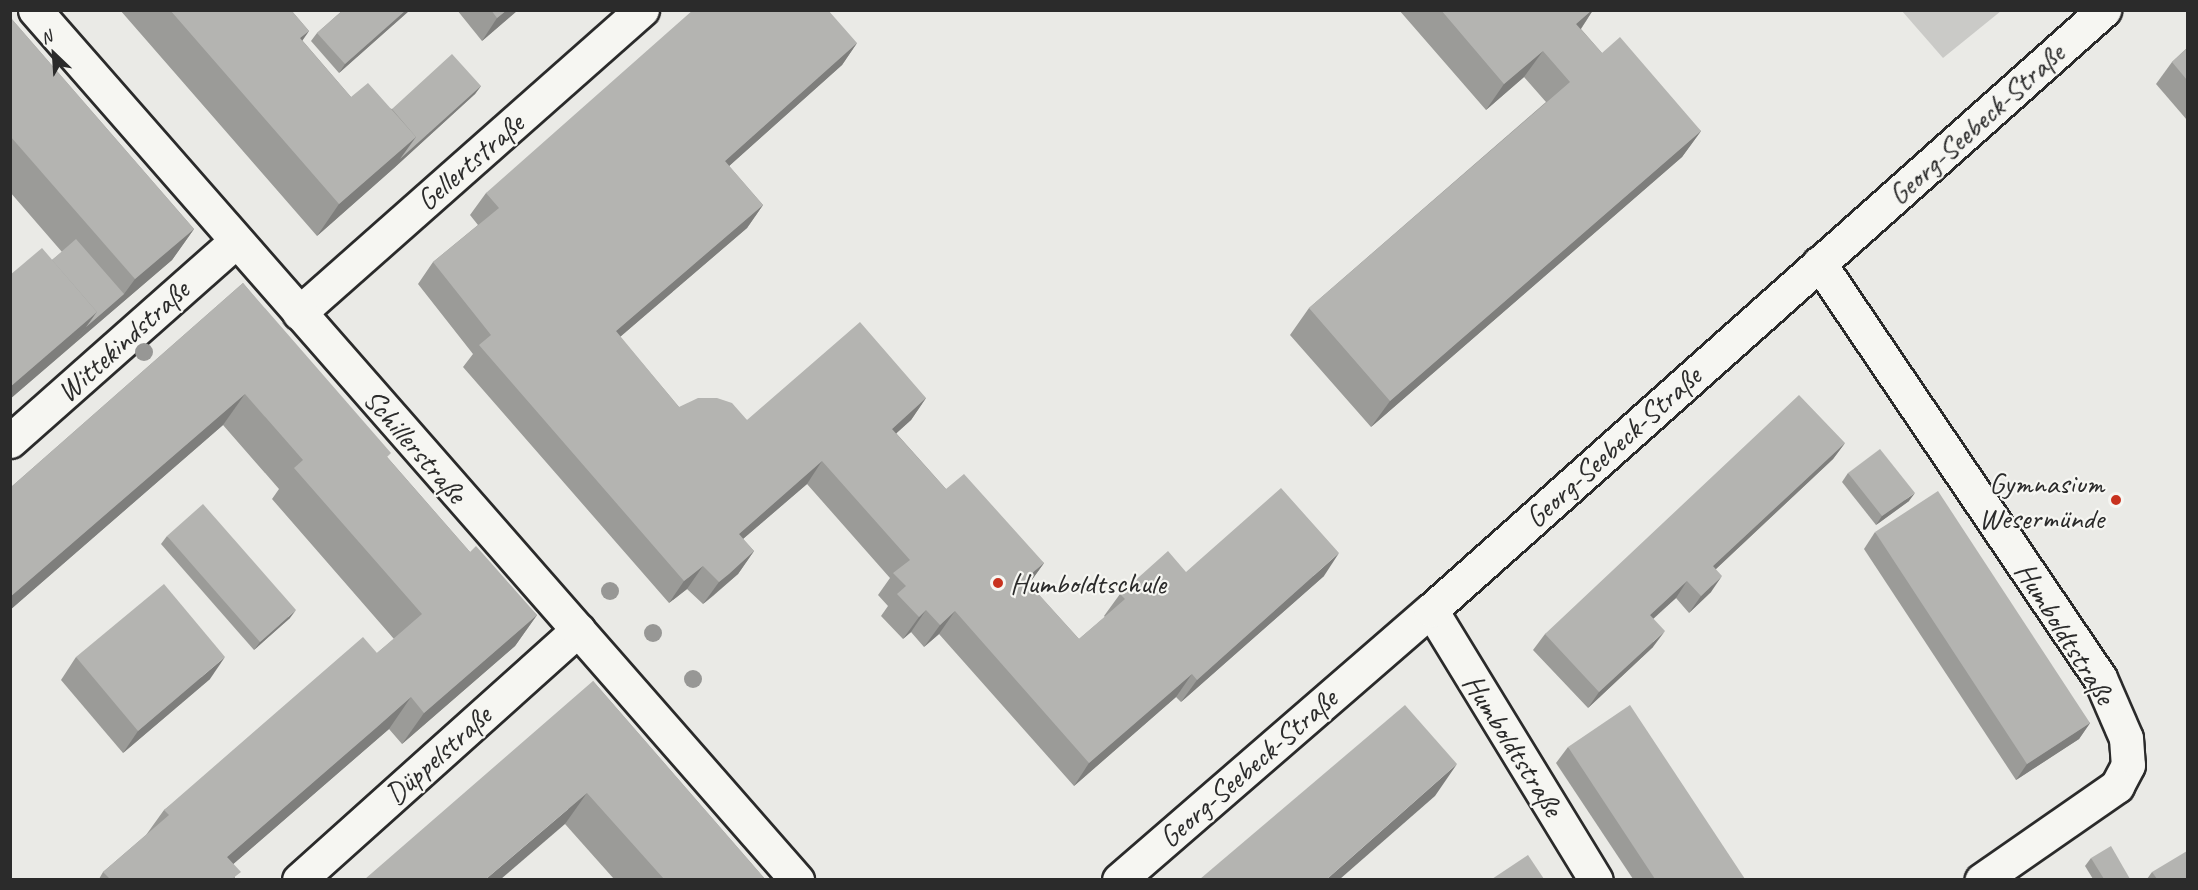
<!DOCTYPE html>
<meta charset="utf-8">
<style>
body{margin:0}
#map{position:relative;width:2198px;height:890px;overflow:hidden;background:#eaeae6;font-family:Caveat,sans-serif}
div>[style]{position:absolute}
.green>*{inset:0;background:#cacac7}
.roads{filter:drop-shadow(2px 0 #2b2b2b) drop-shadow(-2px 0 #2b2b2b) drop-shadow(0 2px #2b2b2b) drop-shadow(0 -2px #2b2b2b)}
.street>*{height:33px;margin:-16.5px;padding:0 16.5px;transform-origin:16.5px;border-radius:16.5px;background:#f6f6f2}
.secondary>*{height:33px;margin:-16.5px;padding:0 16.5px;transform-origin:16.5px;border-radius:16.5px;background:#f6f6f2}
.trees>*{width:18px;height:18px;margin:-9px;border-radius:50%;background:#979795}
.wall>*{inset:0;background:#9b9b98}
.shaded-wall>*{inset:0;background:#7e7e7c}
.building>*{inset:0;background:#b4b4b1}
.dots>*{width:16px;height:16px;translate:-50% -50%;box-sizing:border-box;border:3px solid #f6f6f2;border-radius:50%}
span{translate:-50% -50%;white-space:nowrap;text-align:center;line-height:1.15;-webkit-text-stroke:4.5px #f6f6f2;paint-order:stroke}
.street-label{font-size:30px;color:#2b2b2b}
.poi-label{font-size:30px;color:#2b2b2b}
.right{translate:-100% -50%;text-align:right}
.left{translate:0 -50%;text-align:left}
.frame{position:absolute;inset:0;border:12px solid #2b2b2b;pointer-events:none}
.north{position:absolute;left:24px;top:24px;width:60px;height:60px;-webkit-text-stroke:4px #f6f6f2;paint-order:stroke;rotate:335deg;font-size:16px;font-weight:700;line-height:24px;text-align:center;color:#2b2b2b}
.north::after{content:'';display:block;margin:auto;width:21px;height:27px;background:#2b2b2b;clip-path:polygon(50% 0,100% 100%,50% 72%,0 100%)}
</style>
<div id="map">
<div class="green">
<div style="clip-path:polygon(1902px 11px,2001px 11px,1943px 58px)"></div>
</div>
<div class="roads">
<div class="street">
<div style="left:1819px;top:263px;width:501px;rotate:55.9deg"></div>
<div style="left:2100px;top:678px;width:65px;rotate:66.6deg"></div>
<div style="left:2126px;top:738px;width:27px;rotate:86deg"></div>
<div style="left:2128px;top:765px;width:24px;rotate:118deg"></div>
<div style="left:2117px;top:786px;width:165px;rotate:145.2deg"></div>
<div style="left:299px;top:313px;width:458px;rotate:-41.5deg"></div>
<div style="left:10px;top:441px;width:302px;rotate:-41.5deg"></div>
<div style="left:1431px;top:610px;width:316px;rotate:58.6deg"></div>
<div style="left:299px;top:880px;width:375px;rotate:-41.9deg"></div>
</div>
<div class="secondary">
<div style="left:35px;top:10px;width:1157px;rotate:48.79deg"></div>
<div style="left:1119px;top:880px;width:413px;rotate:-40.9deg"></div>
<div style="left:1431px;top:610px;width:902px;rotate:-41.72deg"></div>
</div>
</div>
<div class="trees">
<div style="left:144px;top:352px"></div>
<div style="left:610px;top:591px"></div>
<div style="left:653px;top:633px"></div>
<div style="left:693px;top:679px"></div>
</div>
<div class="wall">
<div style="clip-path:polygon(120px 10px,291px 10px,309px 31px,302px 40px,351px 97px,392px 109px,481px 86px,475px 94px,394px 168px,317px 236px)"></div>
<div style="clip-path:polygon(343px 10px,410px 10px,339px 73px,311px 41px,317px 33px)"></div>
<div style="clip-path:polygon(457px 10px,518px 10px,482px 41px)"></div>
<div style="clip-path:polygon(1399px 10px,1593px 10px,1581px 29px,1602px 53px,1701px 131px,1682px 157px,1371px 427px,1290px 335px,1309px 308px,1546px 102px,1524px 77px,1486px 110px)"></div>
<div style="clip-path:polygon(10px 17px,194px 229px,172px 260px,10px 399px,10px 275px,52px 260px,62px 252px,10px 192px)"></div>
<div style="clip-path:polygon(857px 43px,842px 65px,729px 166px,763px 205px,747px 228px,620px 337px,679px 407px,747px 420px,926px 398px,911px 420px,896px 433px,946px 489px,1044px 563px,1029px 584px,1079px 639px,1105px 617px,1104px 616px,1120px 594px,1186px 572px,1324px 576px,1181px 702px,1176px 697px,1074px 786px,939px 634px,924px 647px,911px 632px,903px 639px,881px 616px,888px 606px,878px 595px,890px 578px,807px 484px,743px 539px,754px 551px,738px 574px,713px 596px,703px 604px,687px 589px,669px 603px,463px 367px,473px 354px,418px 284px,433px 262px,478px 225px,470px 215px,486px 193px)"></div>
<div style="clip-path:polygon(2187px 48px,2187px 120px,2156px 84px,2172px 62px)"></div>
<div style="clip-path:polygon(243px 283px,388px 458px,470px 552px,537px 615px,515px 646px,402px 744px,389px 729px,233px 864px,235px 879px,99px 879px,103px 872px,146px 835px,164px 810px,377px 653px,394px 639px,272px 499px,279px 489px,223px 425px,10px 610px,10px 488px)"></div>
<div style="clip-path:polygon(1845px 443px,1833px 459px,1716px 569px,1711px 592px,1689px 613px,1676px 598px,1653px 618px,1653px 647px,1588px 708px,1533px 650px,1545px 634px)"></div>
<div style="clip-path:polygon(1848px 473px,1909px 501px,1876px 525px,1842px 482px)"></div>
<div style="clip-path:polygon(1875px 532px,2090px 723px,2079px 739px,2016px 780px,1864px 549px)"></div>
<div style="clip-path:polygon(167px 536px,290px 618px,254px 650px,161px 544px)"></div>
<div style="clip-path:polygon(76px 657px,210px 679px,123px 753px,61px 680px)"></div>
<div style="clip-path:polygon(593px 681px,765px 879px,614px 879px,565px 824px)"></div>
<div style="clip-path:polygon(1568px 747px,1745px 879px,1633px 879px,1556px 763px)"></div>
<div style="clip-path:polygon(2091px 858px,2130px 879px,2093px 879px,2085px 866px)"></div>
<div style="clip-path:polygon(2152px 872px,2187px 879px,2147px 879px)"></div>
</div>
<div class="shaded-wall">
<div style="clip-path:polygon(406px 10px,410px 10px,339px 73px,345px 64px)"></div>
<div style="clip-path:polygon(507px 10px,518px 10px,482px 41px,497px 18px)"></div>
<div style="clip-path:polygon(1592px 10px,1593px 10px,1578px 33px,1576px 24px)"></div>
<div style="clip-path:polygon(309px 31px,287px 63px,300px 38px)"></div>
<div style="clip-path:polygon(857px 43px,842px 65px,709px 184px,725px 161px)"></div>
<div style="clip-path:polygon(1543px 51px,1524px 77px,1486px 110px,1504px 84px)"></div>
<div style="clip-path:polygon(481px 86px,475px 94px,394px 168px,317px 236px,339px 204px,416px 137px)"></div>
<div style="clip-path:polygon(1701px 131px,1682px 157px,1371px 427px,1390px 401px)"></div>
<div style="clip-path:polygon(763px 205px,747px 228px,600px 354px,616px 331px)"></div>
<div style="clip-path:polygon(194px 229px,172px 260px,75px 343px,86px 327px,124px 294px,135px 279px)"></div>
<div style="clip-path:polygon(97px 312px,75px 343px,10px 399px,10px 387px)"></div>
<div style="clip-path:polygon(245px 394px,223px 425px,10px 610px,10px 597px)"></div>
<div style="clip-path:polygon(926px 398px,911px 420px,877px 451px,892px 429px)"></div>
<div style="clip-path:polygon(1845px 443px,1833px 459px,1702px 582px,1713px 566px)"></div>
<div style="clip-path:polygon(822px 461px,807px 484px,723px 556px,739px 534px)"></div>
<div style="clip-path:polygon(1915px 493px,1909px 501px,1876px 525px,1882px 516px)"></div>
<div style="clip-path:polygon(754px 551px,738px 574px,703px 604px,719px 582px)"></div>
<div style="clip-path:polygon(1339px 553px,1324px 576px,1181px 702px,1197px 680px)"></div>
<div style="clip-path:polygon(1044px 563px,1028px 585px,1025px 579px)"></div>
<div style="clip-path:polygon(703px 566px,687px 589px,669px 603px,684px 581px)"></div>
<div style="clip-path:polygon(1722px 576px,1711px 592px,1689px 613px,1701px 596px)"></div>
<div style="clip-path:polygon(1687px 581px,1676px 598px,1639px 632px,1650px 615px)"></div>
<div style="clip-path:polygon(296px 610px,290px 618px,254px 650px,260px 642px)"></div>
<div style="clip-path:polygon(926px 610px,911px 632px,903px 639px,919px 617px)"></div>
<div style="clip-path:polygon(955px 611px,939px 634px,924px 647px,940px 625px)"></div>
<div style="clip-path:polygon(537px 615px,515px 646px,402px 744px,424px 713px)"></div>
<div style="clip-path:polygon(1665px 631px,1653px 647px,1588px 708px,1599px 692px)"></div>
<div style="clip-path:polygon(225px 657px,210px 679px,123px 753px,138px 731px)"></div>
<div style="clip-path:polygon(1192px 674px,1176px 697px,1074px 786px,1089px 763px)"></div>
<div style="clip-path:polygon(411px 697px,389px 729px,216px 879px,227px 857px)"></div>
<div style="clip-path:polygon(2090px 723px,2079px 739px,2016px 780px,2027px 764px)"></div>
<div style="clip-path:polygon(1457px 764px,1435px 796px,1340px 879px,1327px 879px)"></div>
<div style="clip-path:polygon(587px 793px,565px 824px,501px 879px,486px 879px)"></div>
</div>
<div class="building">
<div style="clip-path:polygon(170px 10px,291px 10px,309px 31px,300px 38px,351px 97px,368px 83px,416px 137px,339px 204px)"></div>
<div style="clip-path:polygon(343px 10px,406px 10px,345px 64px,317px 33px)"></div>
<div style="clip-path:polygon(491px 10px,507px 10px,497px 18px)"></div>
<div style="clip-path:polygon(693px 10px,828px 10px,857px 43px,725px 161px,763px 205px,616px 331px,679px 407px,698px 398px,717px 398px,732px 403px,747px 420px,860px 322px,926px 398px,892px 429px,946px 489px,964px 474px,1044px 563px,1025px 579px,1079px 639px,1125px 599px,1120px 594px,1168px 551px,1186px 572px,1281px 488px,1339px 553px,1197px 680px,1192px 674px,1089px 763px,955px 611px,940px 625px,926px 610px,919px 617px,897px 594px,906px 586px,893px 573px,910px 560px,822px 461px,739px 534px,754px 551px,729px 574px,719px 582px,703px 566px,684px 581px,479px 345px,491px 335px,433px 262px,499px 208px,486px 193px)"></div>
<div style="clip-path:polygon(1441px 10px,1592px 10px,1576px 24px,1602px 53px,1620px 37px,1701px 131px,1390px 401px,1309px 308px,1570px 82px,1543px 51px,1504px 84px)"></div>
<div style="clip-path:polygon(10px 17px,194px 229px,135px 279px,10px 136px)"></div>
<div style="clip-path:polygon(2187px 48px,2187px 80px,2172px 62px)"></div>
<div style="clip-path:polygon(452px 54px,481px 86px,400px 159px,416px 137px,392px 109px)"></div>
<div style="clip-path:polygon(76px 239px,124px 294px,86px 327px,97px 312px,52px 260px)"></div>
<div style="clip-path:polygon(42px 248px,97px 312px,10px 387px,10px 275px)"></div>
<div style="clip-path:polygon(243px 283px,391px 453px,387px 457px,470px 552px,476px 546px,537px 615px,424px 713px,411px 697px,376px 728px,227px 857px,241px 872px,232px 879px,110px 879px,103px 872px,169px 815px,164px 810px,363px 637px,377px 653px,422px 614px,294px 468px,303px 460px,245px 394px,10px 597px,10px 488px)"></div>
<div style="clip-path:polygon(1799px 395px,1845px 443px,1713px 566px,1722px 576px,1701px 596px,1687px 581px,1650px 615px,1665px 631px,1599px 692px,1545px 634px)"></div>
<div style="clip-path:polygon(1880px 449px,1915px 493px,1882px 516px,1848px 473px)"></div>
<div style="clip-path:polygon(1938px 491px,2090px 723px,2027px 764px,1875px 532px)"></div>
<div style="clip-path:polygon(203px 504px,296px 610px,260px 642px,167px 536px)"></div>
<div style="clip-path:polygon(164px 584px,225px 657px,138px 731px,76px 657px)"></div>
<div style="clip-path:polygon(593px 681px,765px 879px,664px 879px,587px 793px,486px 879px,365px 879px)"></div>
<div style="clip-path:polygon(1405px 705px,1457px 764px,1327px 879px,1200px 879px)"></div>
<div style="clip-path:polygon(1630px 705px,1745px 879px,1655px 879px,1568px 747px)"></div>
<div style="clip-path:polygon(2111px 846px,2130px 879px,2104px 879px,2091px 858px)"></div>
<div style="clip-path:polygon(2187px 851px,2187px 879px,2157px 879px,2152px 872px)"></div>
<div style="clip-path:polygon(1528px 855px,1544px 879px,1492px 879px)"></div>
</div>
<div class="dots">
<div style="left:2116px;top:500px;background:#c8321e"></div>
<div style="left:998px;top:583px;background:#c8321e"></div>
</div>
<div class="street-label">
<span style="left:1976px;top:124px;rotate:-42deg">Georg-Seebeck-Straße</span>
<span style="left:470px;top:162px;rotate:-41deg">Gellertstraße</span>
<span style="left:123px;top:341px;rotate:-42deg">Wittekindstraße</span>
<span style="left:415px;top:446px;rotate:49deg">Schillerstraße</span>
<span style="left:1613px;top:447px;rotate:-42deg">Georg-Seebeck-Straße</span>
<span style="left:2065px;top:633px;rotate:58deg">Humboldtstraße</span>
<span style="left:1513px;top:745px;rotate:58deg">Humboldtstraße</span>
<span style="left:438px;top:755px;rotate:-42deg">Düppelstraße</span>
<span style="left:1248px;top:768px;rotate:-41deg">Georg-Seebeck-Straße</span>
</div>
<div class="poi-label">
<span class="right" style="left:2104px;top:500px">Gymnasium<br>Wesermünde</span>
<span class="left" style="left:1010px;top:583px">Humboldtschule</span>
</div>
<div class="frame"></div>
<div class="north">N</div>
</div>
